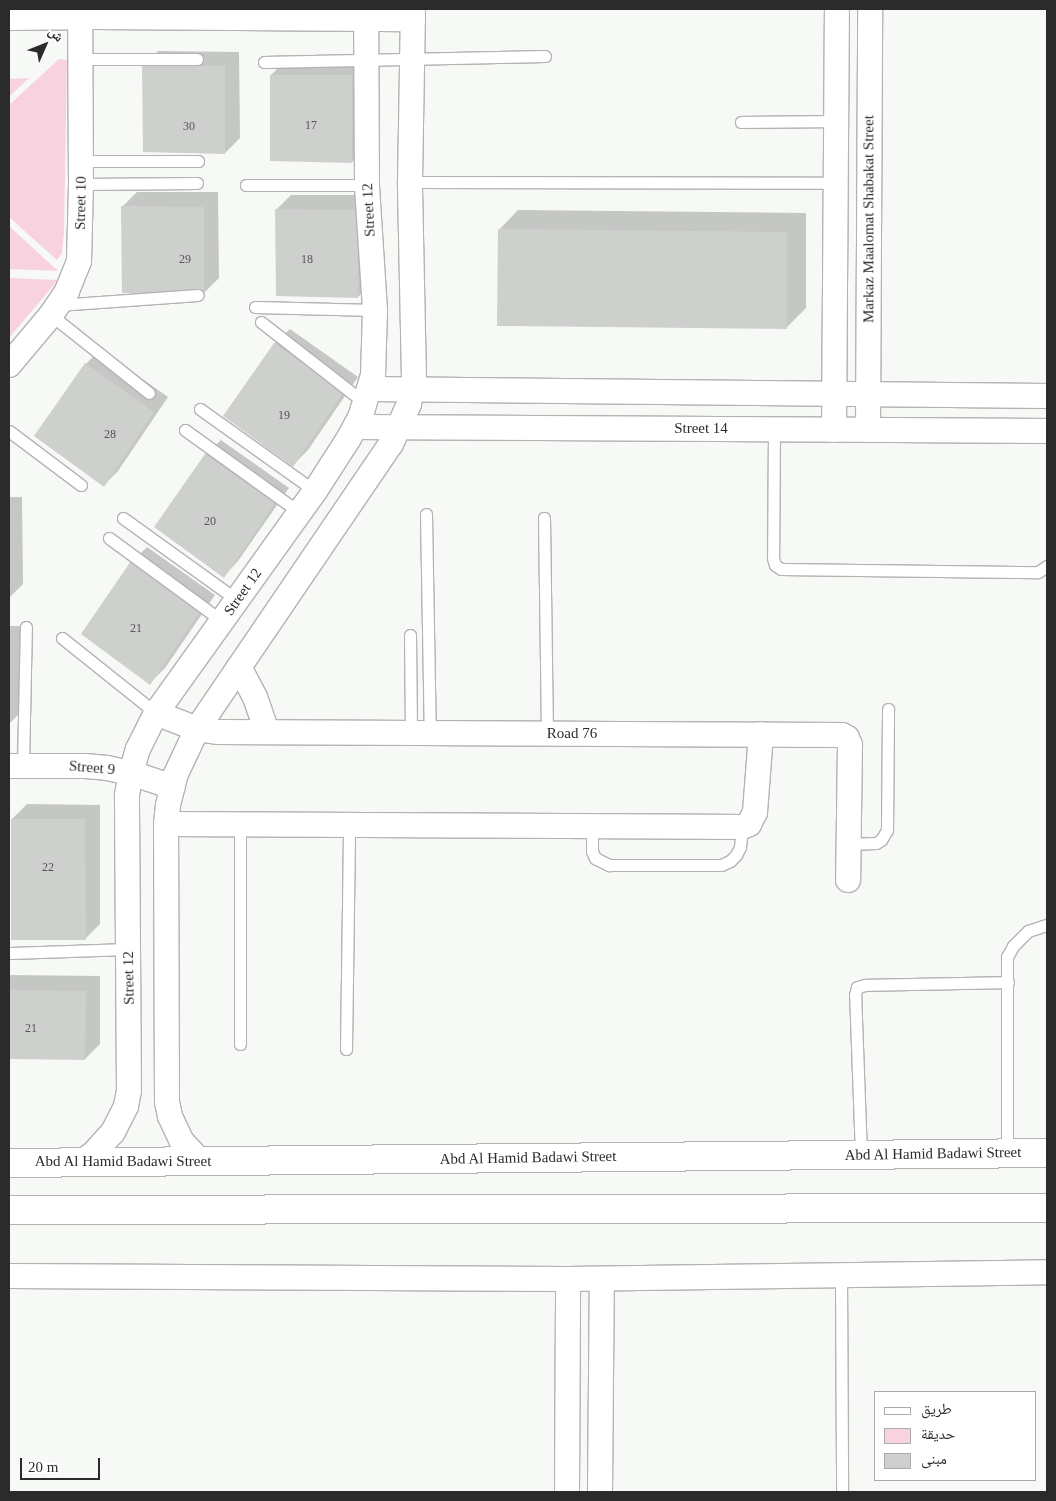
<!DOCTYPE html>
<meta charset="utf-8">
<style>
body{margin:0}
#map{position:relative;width:1056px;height:1501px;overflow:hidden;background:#f7f9f6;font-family:"Times New Roman","Noto Naskh Arabic",serif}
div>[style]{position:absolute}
.green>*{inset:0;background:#f8d3df}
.shadow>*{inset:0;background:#0003}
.building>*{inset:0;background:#ced0ce}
.roads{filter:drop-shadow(1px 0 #b3b4b2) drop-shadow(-1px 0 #b3b4b2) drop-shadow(0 1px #b3b4b2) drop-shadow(0 -1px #b3b4b2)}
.lane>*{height:11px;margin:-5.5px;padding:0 5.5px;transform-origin:5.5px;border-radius:5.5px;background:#fff}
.street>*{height:24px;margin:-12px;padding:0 12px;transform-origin:12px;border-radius:12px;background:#fff}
.secondary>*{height:28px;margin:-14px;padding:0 14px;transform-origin:14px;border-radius:14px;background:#fff}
span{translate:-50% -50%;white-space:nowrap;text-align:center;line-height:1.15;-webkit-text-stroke:4px #fff;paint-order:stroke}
.number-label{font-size:12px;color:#535453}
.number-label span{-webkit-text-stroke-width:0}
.street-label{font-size:15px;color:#2a2b2a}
.frame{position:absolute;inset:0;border:10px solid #2a2b2a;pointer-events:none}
.legend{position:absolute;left:874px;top:1391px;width:162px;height:90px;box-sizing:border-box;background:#fff;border:1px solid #aaa;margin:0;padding:6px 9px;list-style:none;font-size:15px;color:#2a2b2a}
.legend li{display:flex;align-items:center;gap:10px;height:25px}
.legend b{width:25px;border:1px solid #aaa}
.north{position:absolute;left:20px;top:20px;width:50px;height:50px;-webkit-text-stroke:4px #fff;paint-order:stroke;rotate:46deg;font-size:14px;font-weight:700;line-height:20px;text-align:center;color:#2a2b2a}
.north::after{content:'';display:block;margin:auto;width:18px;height:22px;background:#2a2b2a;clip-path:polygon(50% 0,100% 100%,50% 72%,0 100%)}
.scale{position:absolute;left:20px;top:1458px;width:80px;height:22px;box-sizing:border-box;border:2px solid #2a2b2a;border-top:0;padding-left:6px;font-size:15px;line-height:18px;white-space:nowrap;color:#2a2b2a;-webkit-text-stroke:4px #fff;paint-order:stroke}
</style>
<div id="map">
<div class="green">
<div style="clip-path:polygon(59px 59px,67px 60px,64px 233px,62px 253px,57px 260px,9px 217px,9px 105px)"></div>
<div style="clip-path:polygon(29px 78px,9px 97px,9px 79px)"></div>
<div style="clip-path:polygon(9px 226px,58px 271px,9px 269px)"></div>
<div style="clip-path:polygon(9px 278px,58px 280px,9px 338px)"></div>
</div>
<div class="shadow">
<div style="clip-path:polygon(158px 51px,239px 52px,240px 138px,225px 153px,144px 66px)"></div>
<div style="clip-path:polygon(286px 60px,366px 61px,367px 147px,352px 162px,271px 75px)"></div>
<div style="clip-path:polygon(137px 192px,218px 192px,219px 278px,204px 293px,122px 207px)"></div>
<div style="clip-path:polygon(291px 195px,372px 195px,373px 282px,358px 297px,276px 210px)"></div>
<div style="clip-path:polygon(518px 210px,806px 213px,806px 308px,787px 327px,499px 230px)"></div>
<div style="clip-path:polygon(290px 329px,358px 377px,308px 450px,293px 465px,225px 416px,275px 343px)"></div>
<div style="clip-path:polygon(100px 349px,168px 397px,118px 471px,104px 485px,86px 364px)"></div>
<div style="clip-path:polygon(221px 440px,289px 488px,238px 561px,224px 576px,156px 527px,206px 454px)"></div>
<div style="clip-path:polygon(9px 497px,22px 497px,23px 584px,9px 598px)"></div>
<div style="clip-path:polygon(147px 547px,215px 595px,165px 668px,150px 683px,132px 562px)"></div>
<div style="clip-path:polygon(9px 626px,20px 626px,20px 713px,9px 724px)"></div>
<div style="clip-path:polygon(27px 804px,100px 805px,100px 924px,85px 939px,12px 819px)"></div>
<div style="clip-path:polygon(9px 975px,100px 976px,100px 1044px,85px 1059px,9px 1057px)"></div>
</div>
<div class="building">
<div style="clip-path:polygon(142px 66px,225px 66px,225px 154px,143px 152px)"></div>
<div style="clip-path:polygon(270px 75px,352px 75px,352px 163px,270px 161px)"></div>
<div style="clip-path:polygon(121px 206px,204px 207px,204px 295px,122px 293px)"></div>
<div style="clip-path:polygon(275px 209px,358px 210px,358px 298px,276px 296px)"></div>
<div style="clip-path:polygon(498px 229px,787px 232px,787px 329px,497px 326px)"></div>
<div style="clip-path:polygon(274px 343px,344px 392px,293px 467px,223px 416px)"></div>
<div style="clip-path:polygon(85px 363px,154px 412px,104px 487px,34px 436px)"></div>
<div style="clip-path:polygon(205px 454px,275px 503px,224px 578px,154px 527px)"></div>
<div style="clip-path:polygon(131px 561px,201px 610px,150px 685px,81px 634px)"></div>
<div style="clip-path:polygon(11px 819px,85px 819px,86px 940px,11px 940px)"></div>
<div style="clip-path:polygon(9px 990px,86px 991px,85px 1060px,9px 1059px)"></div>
</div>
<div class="roads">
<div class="lane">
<div style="left:80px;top:59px;width:117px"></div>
<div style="left:264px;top:62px;width:281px;rotate:-1.2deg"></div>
<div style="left:741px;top:122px;width:95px;rotate:-0.6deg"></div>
<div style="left:81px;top:161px;width:117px"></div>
<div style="left:410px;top:182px;width:425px;rotate:0.1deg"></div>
<div style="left:81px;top:184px;width:116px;rotate:-0.5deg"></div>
<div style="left:246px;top:185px;width:121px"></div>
<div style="left:58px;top:305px;width:140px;rotate:-4.1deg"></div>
<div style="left:255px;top:307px;width:120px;rotate:1.4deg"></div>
<div style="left:51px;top:315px;width:125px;rotate:38.5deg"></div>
<div style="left:261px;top:322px;width:132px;rotate:37.9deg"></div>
<div style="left:200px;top:409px;width:141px;rotate:35.5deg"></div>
<div style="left:774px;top:429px;width:129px;rotate:90.4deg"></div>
<div style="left:773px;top:558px;width:7px;rotate:74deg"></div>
<div style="left:775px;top:565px;width:7px;rotate:34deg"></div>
<div style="left:781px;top:569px;width:257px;rotate:0.7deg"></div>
<div style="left:1038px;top:572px;width:11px;rotate:-34deg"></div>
<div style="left:185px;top:430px;width:140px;rotate:35.7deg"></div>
<div style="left:9px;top:431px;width:90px;rotate:36.9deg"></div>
<div style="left:426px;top:514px;width:219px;rotate:89deg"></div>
<div style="left:123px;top:518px;width:140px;rotate:35.7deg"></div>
<div style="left:544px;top:518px;width:216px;rotate:89.2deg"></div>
<div style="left:109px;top:538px;width:140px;rotate:36.3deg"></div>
<div style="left:410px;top:635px;width:98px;rotate:89.4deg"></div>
<div style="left:62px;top:638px;width:120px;rotate:38.6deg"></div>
<div style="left:23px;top:766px;width:139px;rotate:-88.8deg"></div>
<div style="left:240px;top:825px;width:219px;rotate:90deg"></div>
<div style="left:592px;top:827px;width:24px;rotate:90deg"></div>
<div style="left:592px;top:851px;width:8px;rotate:67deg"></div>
<div style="left:595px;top:858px;width:16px;rotate:27deg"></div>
<div style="left:609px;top:865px;width:112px"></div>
<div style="left:721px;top:865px;width:10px;rotate:-24deg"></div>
<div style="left:730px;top:861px;width:8px;rotate:-45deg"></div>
<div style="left:736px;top:855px;width:9px;rotate:-63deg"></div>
<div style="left:740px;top:847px;width:20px;rotate:-84deg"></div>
<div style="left:848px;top:844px;width:28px;rotate:-2deg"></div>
<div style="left:876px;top:843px;width:6px;rotate:-31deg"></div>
<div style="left:881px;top:840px;width:12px;rotate:-59deg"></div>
<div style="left:887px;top:830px;width:121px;rotate:-89.5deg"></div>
<div style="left:9px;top:953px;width:120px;rotate:-1.9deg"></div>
<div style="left:346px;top:1049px;width:224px;rotate:-89.2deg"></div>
<div style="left:1007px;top:1153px;width:196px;rotate:-90deg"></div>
<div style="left:1007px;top:957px;width:13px;rotate:-61deg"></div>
<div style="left:1013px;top:946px;width:21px;rotate:-45deg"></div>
<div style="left:1028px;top:931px;width:20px;rotate:-18deg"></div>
<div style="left:861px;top:1155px;width:160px;rotate:-92.1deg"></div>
<div style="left:855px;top:995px;width:8px;rotate:-76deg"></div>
<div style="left:857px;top:987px;width:8px;rotate:-14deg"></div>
<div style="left:865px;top:985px;width:143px;rotate:-1.2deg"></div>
<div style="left:841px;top:1275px;width:217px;rotate:89.7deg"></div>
</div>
<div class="street">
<div style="left:9px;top:18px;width:88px;rotate:-0.7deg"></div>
<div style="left:97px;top:17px;width:316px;rotate:0.4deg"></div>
<div style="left:9px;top:365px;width:65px;rotate:-50deg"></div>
<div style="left:51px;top:315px;width:29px;rotate:-56deg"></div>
<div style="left:67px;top:291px;width:32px;rotate:-68deg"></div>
<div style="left:79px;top:261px;width:77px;rotate:-88.5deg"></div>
<div style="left:81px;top:184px;width:167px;rotate:-90.3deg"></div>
<div style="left:369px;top:389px;width:678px;rotate:0.59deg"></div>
<div style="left:355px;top:427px;width:692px;rotate:0.33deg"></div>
<div style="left:834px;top:430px;width:421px;rotate:-89.6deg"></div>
<div style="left:868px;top:430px;width:421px;rotate:-89.7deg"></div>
<div style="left:239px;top:667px;width:34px;rotate:62deg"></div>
<div style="left:255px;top:697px;width:37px;rotate:71deg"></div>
<div style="left:156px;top:713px;width:44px;rotate:21.3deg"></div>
<div style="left:197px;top:729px;width:22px;rotate:8deg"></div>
<div style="left:219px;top:732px;width:623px;rotate:0.28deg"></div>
<div style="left:842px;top:735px;width:6px;rotate:31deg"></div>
<div style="left:847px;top:738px;width:8px;rotate:67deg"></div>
<div style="left:850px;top:745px;width:135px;rotate:90.8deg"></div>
<div style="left:9px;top:766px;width:76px"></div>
<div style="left:85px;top:766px;width:22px;rotate:5deg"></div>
<div style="left:107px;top:768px;width:25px;rotate:12deg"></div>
<div style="left:131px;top:773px;width:44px;rotate:18.4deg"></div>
<div style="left:166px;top:824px;width:576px;rotate:0.3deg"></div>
<div style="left:742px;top:827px;width:8px;rotate:-23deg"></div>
<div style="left:749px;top:824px;width:13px;rotate:-63deg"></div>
<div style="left:755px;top:812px;width:78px;rotate:-85.6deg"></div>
<div style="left:200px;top:1161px;width:26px;rotate:-133deg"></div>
<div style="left:182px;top:1142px;width:29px;rotate:-115deg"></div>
<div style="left:170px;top:1116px;width:14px;rotate:-102deg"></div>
<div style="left:167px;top:1102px;width:278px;rotate:-90.2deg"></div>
<div style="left:166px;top:824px;width:19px;rotate:-84deg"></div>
<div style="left:168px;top:805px;width:30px;rotate:-76deg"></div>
<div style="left:175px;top:776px;width:52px;rotate:-64.9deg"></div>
<div style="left:197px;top:729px;width:345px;rotate:-55.8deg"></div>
<div style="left:391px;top:444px;width:44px;rotate:-65.8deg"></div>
<div style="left:409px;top:404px;width:25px;rotate:-79deg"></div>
<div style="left:414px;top:379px;width:197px;rotate:-91.2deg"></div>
<div style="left:410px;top:182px;width:173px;rotate:-89deg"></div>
<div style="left:81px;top:1162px;width:14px;rotate:-34deg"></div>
<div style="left:93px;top:1154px;width:30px;rotate:-48deg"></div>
<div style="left:113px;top:1132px;width:29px;rotate:-63deg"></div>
<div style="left:126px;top:1106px;width:15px;rotate:-79deg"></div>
<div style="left:129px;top:1091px;width:296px;rotate:-90.4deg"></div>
<div style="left:127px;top:795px;width:22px;rotate:-80deg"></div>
<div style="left:131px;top:773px;width:25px;rotate:-74deg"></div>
<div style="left:138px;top:749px;width:40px;rotate:-63.4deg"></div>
<div style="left:156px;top:713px;width:273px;rotate:-54.4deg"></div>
<div style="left:315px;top:491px;width:63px;rotate:-57.3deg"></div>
<div style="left:349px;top:438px;width:26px;rotate:-62deg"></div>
<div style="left:361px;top:415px;width:42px;rotate:-73.3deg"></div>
<div style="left:373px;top:375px;width:65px;rotate:-88.2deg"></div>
<div style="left:375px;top:310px;width:125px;rotate:-93.7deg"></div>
<div style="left:367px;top:185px;width:176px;rotate:-90.3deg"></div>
<div style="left:9px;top:1276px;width:559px;rotate:0.31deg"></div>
<div style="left:568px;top:1279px;width:479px;rotate:-0.8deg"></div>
<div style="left:567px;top:1492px;width:213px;rotate:-89.7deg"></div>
<div style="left:600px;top:1492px;width:213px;rotate:-89.5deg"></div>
</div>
<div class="secondary">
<div style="left:9px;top:1163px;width:1038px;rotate:-0.55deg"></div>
<div style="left:9px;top:1210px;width:1038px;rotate:-0.11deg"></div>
</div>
</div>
<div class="number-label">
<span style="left:311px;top:126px">17</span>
<span style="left:189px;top:127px">30</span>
<span style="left:185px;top:260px">29</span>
<span style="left:307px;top:260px">18</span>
<span style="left:284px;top:416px">19</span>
<span style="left:110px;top:435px">28</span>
<span style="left:210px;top:522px">20</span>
<span style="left:136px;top:629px">21</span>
<span style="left:48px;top:868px">22</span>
<span style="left:31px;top:1029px">21</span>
</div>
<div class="street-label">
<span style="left:81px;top:203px;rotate:-89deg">Street 10</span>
<span style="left:369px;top:210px;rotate:-93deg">Street 12</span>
<span style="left:869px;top:219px;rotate:-90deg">Markaz Maalomat Shabakat Street</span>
<span style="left:701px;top:429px">Street 14</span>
<span style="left:243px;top:592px;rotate:-55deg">Street 12</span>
<span style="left:572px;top:734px">Road 76</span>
<span style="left:92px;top:768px;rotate:5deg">Street 9</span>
<span style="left:129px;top:978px;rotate:-91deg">Street 12</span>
<span style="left:933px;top:1154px;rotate:-1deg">Abd Al Hamid Badawi Street</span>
<span style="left:528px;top:1158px;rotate:-1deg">Abd Al Hamid Badawi Street</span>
<span style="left:123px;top:1162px">Abd Al Hamid Badawi Street</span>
</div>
<div class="frame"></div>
<ul class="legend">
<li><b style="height:6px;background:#fff"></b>طريق</li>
<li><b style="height:14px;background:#f8d3df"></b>حديقة</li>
<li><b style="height:14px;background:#ced0ce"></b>مبنى</li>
</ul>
<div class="north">ش</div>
<div class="scale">20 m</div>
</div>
